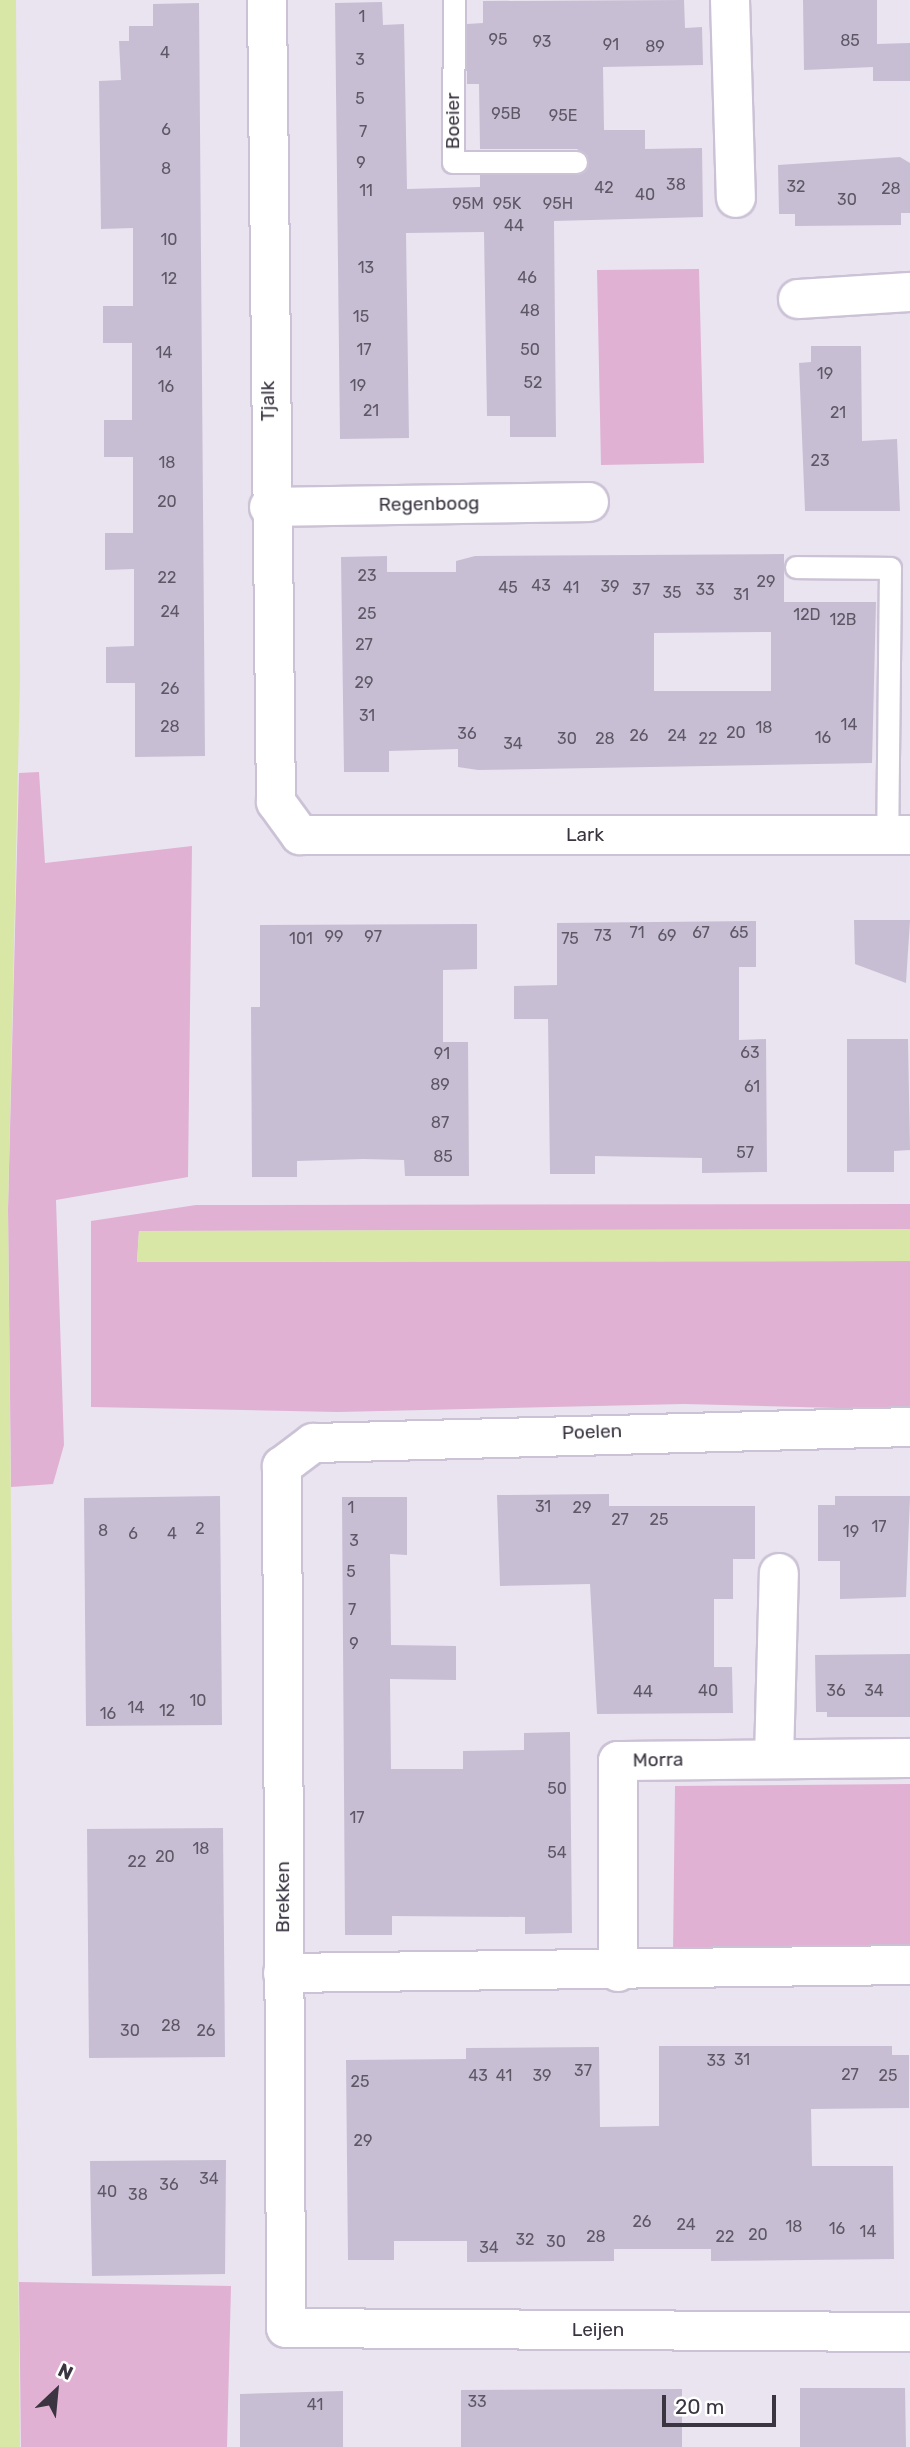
<!DOCTYPE html>
<style>
body{margin:0}
#map{position:relative;width:910px;height:2447px;overflow:hidden;background:#eae4f0;font-family:Rubik,sans-serif}
div>[style]{position:absolute}
.green>*{inset:0;background:#e0b1d3}
.water>*{inset:0;background:#d8e7a6}
.building>*{inset:0;background:#c7bed3}
.roads{filter:drop-shadow(2px 0 #cbc2d5) drop-shadow(-2px 0 #cbc2d5) drop-shadow(0 2px #cbc2d5) drop-shadow(0 -2px #cbc2d5)}
.service>*{height:21px;margin:-10.5px;padding:0 10.5px;transform-origin:10.5px;border-radius:10.5px;background:#fff}
.minor>*{height:38px;margin:-19px;padding:0 19px;transform-origin:19px;border-radius:19px;background:#fff}
span{translate:-50% -50%;white-space:nowrap;text-align:center;line-height:1.15;-webkit-text-stroke:5px #fff;paint-order:stroke}
.number-label{font-size:16px;color:#5d5766}
.number-label span{-webkit-text-stroke-width:0}
.street-label{font-size:19px;color:#3a3541}
.north{position:absolute;left:21px;top:2356px;width:70px;height:70px;-webkit-text-stroke:5px #fff;paint-order:stroke;rotate:26deg;font-size:19px;font-weight:700;line-height:28px;text-align:center;color:#3a3541}
.north::after{content:'';display:block;margin:auto;width:24px;height:32px;background:#3a3541;clip-path:polygon(50% 0,100% 100%,50% 72%,0 100%)}
.scale{position:absolute;left:662px;top:2395px;width:114px;height:32px;box-sizing:border-box;border:4px solid #3a3541;border-top:0;padding-left:9px;font-size:21px;line-height:24px;white-space:nowrap;color:#3a3541;-webkit-text-stroke:5px #fff;paint-order:stroke}
</style>
<div id="map">
<div class="green">
<div style="clip-path:polygon(699px 269px,704px 463px,601px 465px,597px 270px)"></div>
<div style="clip-path:polygon(39px 772px,45px 863px,192px 846px,188px 1177px,56px 1200px,64px 1445px,53px 1484px,11px 1487px,8px 1209px,19px 773px)"></div>
<div style="clip-path:polygon(910px 1204px,910px 1229px,139px 1231px,137px 1262px,910px 1261px,910px 1410px,684px 1404px,338px 1412px,91px 1407px,91px 1221px,196px 1205px)"></div>
<div style="clip-path:polygon(910px 1784px,910px 1955px,673px 1954px,675px 1786px)"></div>
<div style="clip-path:polygon(19px 2282px,231px 2286px,227px 2447px,21px 2447px)"></div>
</div>
<div class="water">
<div style="clip-path:polygon(0 0,16px 0,20px 680px,8px 1209px,20px 2447px,0 2447px)"></div>
<div style="clip-path:polygon(910px 1229px,910px 1261px,137px 1262px,139px 1231px)"></div>
</div>
<div class="building">
<div style="clip-path:polygon(684px 0,685px 28px,702px 27px,703px 65px,603px 67px,604px 130px,645px 130px,645px 149px,702px 148px,703px 217px,554px 221px,556px 437px,510px 437px,510px 416px,487px 416px,484px 232px,406px 233px,409px 438px,340px 439px,335px 3px,382px 2px,383px 25px,404px 24px,407px 189px,480px 187px,480px 175px,576px 175px,588px 168px,588px 156px,577px 149px,480px 149px,479px 84px,467px 84px,467px 24px,483px 23px,483px 1px)"></div>
<div style="clip-path:polygon(803px 0,877px 0,877px 44px,910px 43px,910px 81px,873px 81px,873px 67px,804px 70px)"></div>
<div style="clip-path:polygon(199px 3px,205px 756px,135px 757px,135px 683px,106px 683px,106px 647px,134px 646px,134px 569px,105px 570px,105px 533px,133px 533px,133px 457px,104px 457px,104px 420px,132px 420px,132px 343px,103px 343px,103px 306px,133px 306px,133px 228px,101px 229px,99px 81px,121px 80px,119px 41px,129px 41px,129px 26px,153px 26px,153px 4px)"></div>
<div style="clip-path:polygon(900px 157px,910px 163px,910px 213px,901px 213px,901px 225px,795px 226px,795px 214px,779px 214px,778px 165px)"></div>
<div style="clip-path:polygon(811px 346px,861px 346px,862px 441px,897px 439px,900px 511px,805px 511px,799px 363px,811px 362px)"></div>
<div style="clip-path:polygon(evenodd,784px 554px,784px 602px,876px 602px,872px 763px,478px 770px,458px 767px,458px 749px,389px 751px,389px 772px,344px 772px,341px 557px,387px 556px,387px 572px,456px 572px,456px 561px,475px 556px,784px 554px,771px 632px,771px 691px,654px 691px,654px 633px,771px 632px)"></div>
<div style="clip-path:polygon(854px 920px,910px 920px,906px 983px,855px 964px)"></div>
<div style="clip-path:polygon(756px 921px,756px 967px,739px 967px,739px 1040px,766px 1039px,767px 1172px,702px 1173px,702px 1158px,595px 1156px,595px 1174px,550px 1174px,548px 1019px,514px 1019px,514px 986px,557px 985px,557px 923px)"></div>
<div style="clip-path:polygon(477px 924px,477px 969px,443px 970px,443px 1042px,468px 1042px,469px 1176px,405px 1176px,404px 1160px,363px 1159px,297px 1161px,297px 1177px,252px 1177px,251px 1007px,260px 1007px,260px 925px)"></div>
<div style="clip-path:polygon(847px 1039px,908px 1039px,910px 1150px,894px 1151px,894px 1172px,847px 1172px)"></div>
<div style="clip-path:polygon(609px 1494px,609px 1506px,755px 1506px,755px 1559px,733px 1559px,733px 1599px,714px 1599px,714px 1667px,732px 1667px,733px 1713px,597px 1714px,590px 1584px,500px 1586px,497px 1495px)"></div>
<div style="clip-path:polygon(220px 1496px,222px 1725px,86px 1726px,84px 1498px)"></div>
<div style="clip-path:polygon(835px 1496px,910px 1496px,906px 1597px,840px 1599px,840px 1561px,818px 1561px,818px 1505px,835px 1505px)"></div>
<div style="clip-path:polygon(342px 1497px,407px 1497px,407px 1555px,390px 1554px,391px 1645px,456px 1646px,456px 1680px,390px 1679px,391px 1769px,463px 1769px,463px 1751px,524px 1750px,524px 1733px,570px 1732px,572px 1933px,525px 1934px,525px 1917px,392px 1916px,392px 1935px,345px 1935px)"></div>
<div style="clip-path:polygon(910px 1654px,910px 1717px,827px 1717px,827px 1712px,816px 1712px,815px 1655px)"></div>
<div style="clip-path:polygon(223px 1828px,225px 2057px,89px 2058px,87px 1829px)"></div>
<div style="clip-path:polygon(659px 2046px,892px 2046px,892px 2055px,909px 2055px,909px 2108px,811px 2109px,812px 2166px,893px 2166px,894px 2259px,711px 2261px,711px 2249px,614px 2249px,614px 2261px,467px 2262px,467px 2241px,394px 2241px,394px 2260px,348px 2260px,346px 2060px,466px 2059px,466px 2048px,599px 2047px,600px 2127px,659px 2126px)"></div>
<div style="clip-path:polygon(226px 2160px,225px 2274px,92px 2276px,90px 2161px)"></div>
<div style="clip-path:polygon(800px 2388px,905px 2388px,906px 2447px,800px 2447px)"></div>
<div style="clip-path:polygon(682px 2389px,682px 2447px,461px 2447px,461px 2390px)"></div>
<div style="clip-path:polygon(343px 2391px,343px 2447px,240px 2447px,240px 2394px)"></div>
</div>
<div class="roads">
<div class="service">
<div style="left:454px;top:0;width:162px;rotate:90.4deg"></div>
<div style="left:453px;top:162px;width:123px"></div>
<div style="left:796px;top:567px;width:94px;rotate:0.6deg"></div>
<div style="left:890px;top:568px;width:267px;rotate:90.6deg"></div>
</div>
<div class="minor">
<div style="left:267px;top:0;width:802px;rotate:89.36deg"></div>
<div style="left:276px;top:802px;width:41px;rotate:54deg"></div>
<div style="left:300px;top:835px;width:610px"></div>
<div style="left:730px;top:0;width:198px;rotate:88.3deg"></div>
<div style="left:798px;top:299px;width:112px;rotate:-3.6deg"></div>
<div style="left:269px;top:507px;width:320px;rotate:-0.9deg"></div>
<div style="left:910px;top:1427px;width:597px;rotate:178.46deg"></div>
<div style="left:313px;top:1443px;width:39px;rotate:143deg"></div>
<div style="left:282px;top:1466px;width:862px;rotate:89.73deg"></div>
<div style="left:286px;top:2328px;width:624px;rotate:0.37deg"></div>
<div style="left:774px;top:1759px;width:186px;rotate:-88.5deg"></div>
<div style="left:618px;top:1972px;width:211px;rotate:-90deg"></div>
<div style="left:618px;top:1761px;width:292px;rotate:-0.6deg"></div>
<div style="left:283px;top:1973px;width:627px;rotate:-0.73deg"></div>
</div>
</div>
<div class="number-label">
<span style="left:362px;top:17px">1</span>
<span style="left:498px;top:40px">95</span>
<span style="left:850px;top:41px">85</span>
<span style="left:542px;top:42px">93</span>
<span style="left:611px;top:45px">91</span>
<span style="left:655px;top:47px">89</span>
<span style="left:165px;top:53px">4</span>
<span style="left:360px;top:60px">3</span>
<span style="left:360px;top:99px">5</span>
<span style="left:506px;top:114px">95B</span>
<span style="left:563px;top:116px">95E</span>
<span style="left:166px;top:130px">6</span>
<span style="left:363px;top:132px">7</span>
<span style="left:361px;top:163px">9</span>
<span style="left:166px;top:169px">8</span>
<span style="left:676px;top:185px">38</span>
<span style="left:796px;top:187px">32</span>
<span style="left:604px;top:188px">42</span>
<span style="left:891px;top:189px">28</span>
<span style="left:366px;top:191px">11</span>
<span style="left:645px;top:195px">40</span>
<span style="left:847px;top:200px">30</span>
<span style="left:468px;top:204px">95M</span>
<span style="left:507px;top:204px">95K</span>
<span style="left:558px;top:204px">95H</span>
<span style="left:514px;top:226px">44</span>
<span style="left:169px;top:240px">10</span>
<span style="left:366px;top:268px">13</span>
<span style="left:527px;top:278px">46</span>
<span style="left:169px;top:279px">12</span>
<span style="left:530px;top:311px">48</span>
<span style="left:361px;top:317px">15</span>
<span style="left:364px;top:350px">17</span>
<span style="left:530px;top:350px">50</span>
<span style="left:164px;top:353px">14</span>
<span style="left:825px;top:374px">19</span>
<span style="left:533px;top:383px">52</span>
<span style="left:358px;top:386px">19</span>
<span style="left:166px;top:387px">16</span>
<span style="left:371px;top:411px">21</span>
<span style="left:838px;top:413px">21</span>
<span style="left:820px;top:461px">23</span>
<span style="left:167px;top:463px">18</span>
<span style="left:167px;top:502px">20</span>
<span style="left:367px;top:576px">23</span>
<span style="left:167px;top:578px">22</span>
<span style="left:766px;top:582px">29</span>
<span style="left:541px;top:586px">43</span>
<span style="left:610px;top:587px">39</span>
<span style="left:508px;top:588px">45</span>
<span style="left:571px;top:588px">41</span>
<span style="left:641px;top:590px">37</span>
<span style="left:705px;top:590px">33</span>
<span style="left:672px;top:593px">35</span>
<span style="left:741px;top:595px">31</span>
<span style="left:170px;top:612px">24</span>
<span style="left:367px;top:614px">25</span>
<span style="left:807px;top:615px">12D</span>
<span style="left:843px;top:620px">12B</span>
<span style="left:364px;top:645px">27</span>
<span style="left:364px;top:683px">29</span>
<span style="left:170px;top:689px">26</span>
<span style="left:367px;top:716px">31</span>
<span style="left:849px;top:725px">14</span>
<span style="left:170px;top:727px">28</span>
<span style="left:764px;top:728px">18</span>
<span style="left:736px;top:733px">20</span>
<span style="left:467px;top:734px">36</span>
<span style="left:639px;top:736px">26</span>
<span style="left:677px;top:736px">24</span>
<span style="left:823px;top:738px">16</span>
<span style="left:567px;top:739px">30</span>
<span style="left:605px;top:739px">28</span>
<span style="left:708px;top:739px">22</span>
<span style="left:513px;top:744px">34</span>
<span style="left:637px;top:933px">71</span>
<span style="left:701px;top:933px">67</span>
<span style="left:739px;top:933px">65</span>
<span style="left:603px;top:936px">73</span>
<span style="left:667px;top:936px">69</span>
<span style="left:334px;top:937px">99</span>
<span style="left:373px;top:937px">97</span>
<span style="left:301px;top:939px">101</span>
<span style="left:570px;top:939px">75</span>
<span style="left:750px;top:1053px">63</span>
<span style="left:442px;top:1054px">91</span>
<span style="left:440px;top:1085px">89</span>
<span style="left:752px;top:1087px">61</span>
<span style="left:440px;top:1123px">87</span>
<span style="left:745px;top:1153px">57</span>
<span style="left:443px;top:1157px">85</span>
<span style="left:543px;top:1507px">31</span>
<span style="left:351px;top:1508px">1</span>
<span style="left:582px;top:1508px">29</span>
<span style="left:620px;top:1520px">27</span>
<span style="left:659px;top:1520px">25</span>
<span style="left:879px;top:1527px">17</span>
<span style="left:200px;top:1529px">2</span>
<span style="left:103px;top:1531px">8</span>
<span style="left:851px;top:1532px">19</span>
<span style="left:133px;top:1534px">6</span>
<span style="left:172px;top:1534px">4</span>
<span style="left:354px;top:1541px">3</span>
<span style="left:351px;top:1572px">5</span>
<span style="left:352px;top:1610px">7</span>
<span style="left:354px;top:1644px">9</span>
<span style="left:708px;top:1691px">40</span>
<span style="left:836px;top:1691px">36</span>
<span style="left:874px;top:1691px">34</span>
<span style="left:643px;top:1692px">44</span>
<span style="left:198px;top:1701px">10</span>
<span style="left:136px;top:1708px">14</span>
<span style="left:167px;top:1711px">12</span>
<span style="left:108px;top:1714px">16</span>
<span style="left:557px;top:1789px">50</span>
<span style="left:357px;top:1818px">17</span>
<span style="left:201px;top:1849px">18</span>
<span style="left:557px;top:1853px">54</span>
<span style="left:165px;top:1857px">20</span>
<span style="left:137px;top:1862px">22</span>
<span style="left:171px;top:2026px">28</span>
<span style="left:130px;top:2031px">30</span>
<span style="left:206px;top:2031px">26</span>
<span style="left:742px;top:2060px">31</span>
<span style="left:716px;top:2061px">33</span>
<span style="left:583px;top:2071px">37</span>
<span style="left:850px;top:2075px">27</span>
<span style="left:478px;top:2076px">43</span>
<span style="left:504px;top:2076px">41</span>
<span style="left:542px;top:2076px">39</span>
<span style="left:888px;top:2076px">25</span>
<span style="left:360px;top:2082px">25</span>
<span style="left:363px;top:2141px">29</span>
<span style="left:209px;top:2179px">34</span>
<span style="left:169px;top:2185px">36</span>
<span style="left:107px;top:2192px">40</span>
<span style="left:138px;top:2195px">38</span>
<span style="left:642px;top:2222px">26</span>
<span style="left:686px;top:2225px">24</span>
<span style="left:794px;top:2227px">18</span>
<span style="left:837px;top:2229px">16</span>
<span style="left:868px;top:2232px">14</span>
<span style="left:758px;top:2235px">20</span>
<span style="left:596px;top:2237px">28</span>
<span style="left:725px;top:2237px">22</span>
<span style="left:525px;top:2240px">32</span>
<span style="left:556px;top:2242px">30</span>
<span style="left:489px;top:2248px">34</span>
<span style="left:477px;top:2402px">33</span>
<span style="left:315px;top:2405px">41</span>
</div>
<div class="street-label">
<span style="left:453px;top:121px;rotate:-90deg">Boeier</span>
<span style="left:268px;top:401px;rotate:-90deg">Tjalk</span>
<span style="left:429px;top:504px;rotate:-1deg">Regenboog</span>
<span style="left:585px;top:835px">Lark</span>
<span style="left:592px;top:1432px;rotate:-2deg">Poelen</span>
<span style="left:658px;top:1760px;rotate:-1deg">Morra</span>
<span style="left:283px;top:1897px;rotate:-90deg">Brekken</span>
<span style="left:598px;top:2330px">Leijen</span>
</div>
<div class="north">N</div>
<div class="scale">20 m</div>
</div>
